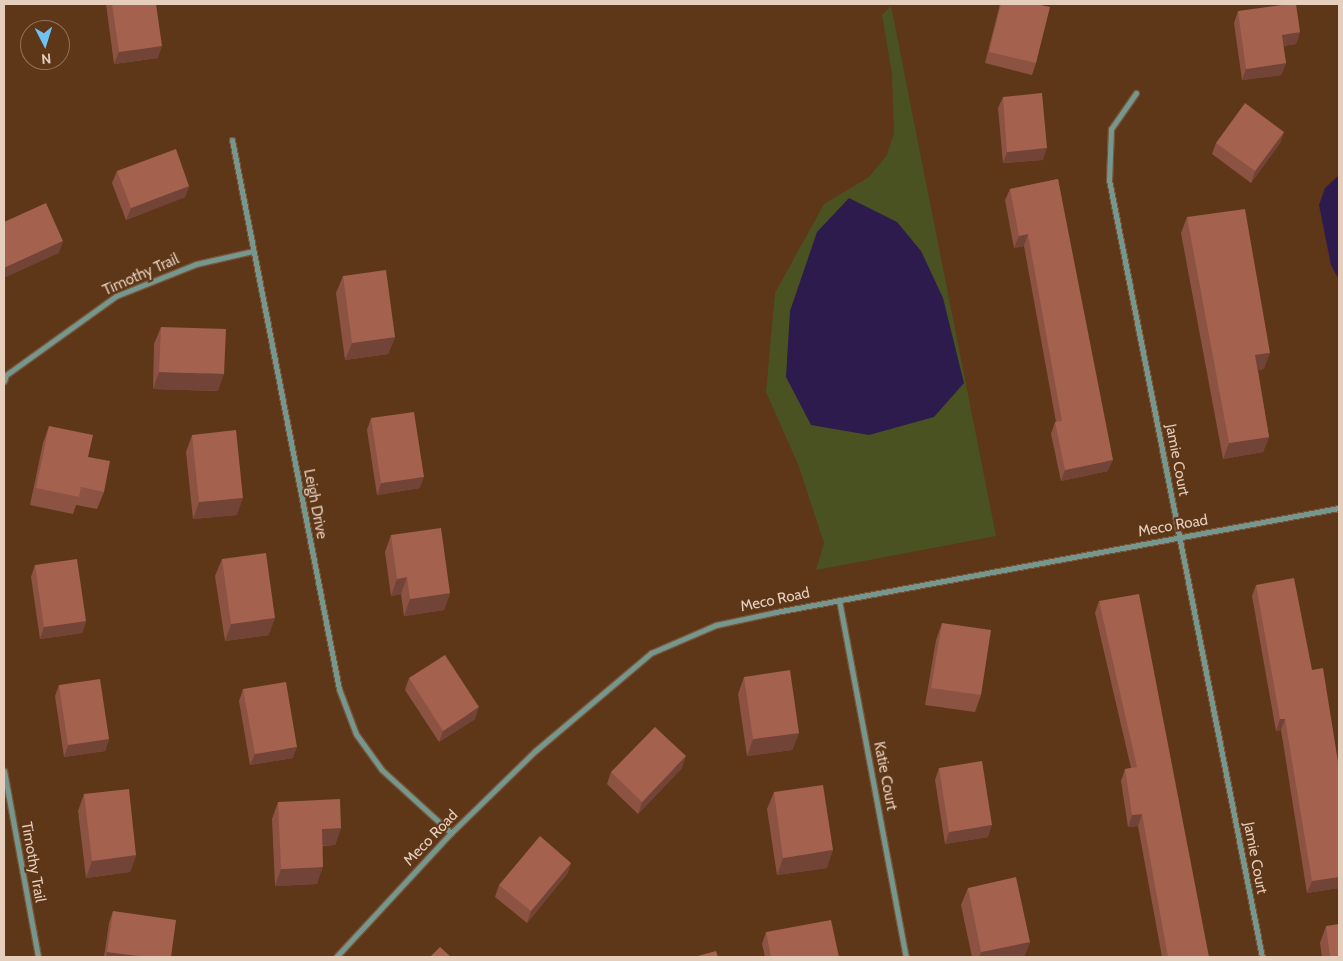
<!DOCTYPE html>
<style>
body{margin:0}
#map{position:relative;width:1343px;height:961px;overflow:hidden;background:#5d3718;font-family:Cabin,sans-serif}
div>[style]{position:absolute}
.green>*{inset:0;background:#4a5222}
.water>*{inset:0;background:#2e1b4e}
.roads{filter:drop-shadow(1px 0 #785539) drop-shadow(-1px 0 #785539) drop-shadow(0 1px #785539) drop-shadow(0 -1px #785539)}
.minor>*{height:5px;margin:-2.5px;padding:0 2.5px;transform-origin:2.5px;border-radius:2.5px;background:#75978e}
.wall>*{inset:0;background:#8c5343}
.shaded-wall>*{inset:0;background:#724437}
.building>*{inset:0;background:#a3614e}
span{translate:-50% -50%;white-space:nowrap;text-align:center;line-height:1.15;-webkit-text-stroke:4px #5d3718;paint-order:stroke}
.street-label{font-size:15px;color:#e6cebd}
.frame{position:absolute;inset:0;border:5px solid #e6cebd;pointer-events:none}
.north{position:absolute;left:20px;top:20px;width:50px;height:50px;box-sizing:border-box;background:#5d3718;border:1px solid #94735a;border-radius:50%;rotate:175deg;font-size:14px;font-weight:700;line-height:20px;text-align:center;color:#e6cebd}
.north::after{content:'';display:block;margin:auto;width:18px;height:22px;background:#70c2f4;clip-path:polygon(50% 0,100% 100%,50% 72%,0 100%)}
</style>
<div id="map">
<div class="green">
<div style="clip-path:polygon(891px 6px,996px 536px,816px 570px,824px 543px,798px 464px,766px 392px,775px 293px,824px 204px,869px 177px,887px 155px,894px 133px,892px 74px,882px 15px)"></div>
</div>
<div class="water">
<div style="clip-path:polygon(1339px 175px,1339px 280px,1331px 265px,1319px 205px,1325px 188px)"></div>
<div style="clip-path:polygon(849px 198px,897px 222px,921px 251px,943px 298px,964px 383px,934px 417px,869px 435px,811px 425px,786px 377px,790px 311px,817px 232px)"></div>
</div>
<div class="roads">
<div class="minor">
<div style="left:1136px;top:93px;width:44px;rotate:124.8deg"></div>
<div style="left:1111px;top:129px;width:51px;rotate:92.2deg"></div>
<div style="left:1109px;top:180px;width:792px;rotate:78.86deg"></div>
<div style="left:232px;top:140px;width:559px;rotate:78.97deg"></div>
<div style="left:339px;top:689px;width:48px;rotate:69.3deg"></div>
<div style="left:356px;top:734px;width:44px;rotate:54.2deg"></div>
<div style="left:382px;top:770px;width:93px;rotate:42.4deg"></div>
<div style="left:4px;top:381px;width:6px;rotate:-72deg"></div>
<div style="left:6px;top:375px;width:135px;rotate:-35.7deg"></div>
<div style="left:116px;top:296px;width:86px;rotate:-21.8deg"></div>
<div style="left:196px;top:264px;width:58px;rotate:-12.8deg"></div>
<div style="left:839px;top:600px;width:363px;rotate:79.4deg"></div>
<div style="left:4px;top:771px;width:189px;rotate:79.6deg"></div>
<div style="left:336px;top:957px;width:169px;rotate:-47.2deg"></div>
<div style="left:451px;top:833px;width:117px;rotate:-44.3deg"></div>
<div style="left:535px;top:751px;width:152px;rotate:-40.2deg"></div>
<div style="left:651px;top:653px;width:71px;rotate:-23.3deg"></div>
<div style="left:716px;top:625px;width:61px;rotate:-12.2deg"></div>
<div style="left:776px;top:612px;width:573px;rotate:-10.47deg"></div>
</div>
</div>
<div class="wall">
<div style="clip-path:polygon(106px 4px,156px 4px,158px 58px,114px 64px)"></div>
<div style="clip-path:polygon(1000px 4px,1036px 4px,1036px 63px,1032px 75px,985px 63px)"></div>
<div style="clip-path:polygon(1238px 11px,1300px 32px,1296px 44px,1283px 46px,1286px 63px,1281px 75px,1242px 80px,1234px 23px)"></div>
<div style="clip-path:polygon(1003px 97px,1043px 160px,1003px 163px,998px 108px)"></div>
<div style="clip-path:polygon(1284px 132px,1280px 143px,1251px 183px,1212px 154px,1216px 143px)"></div>
<div style="clip-path:polygon(117px 171px,189px 186px,185px 197px,126px 220px,112px 183px)"></div>
<div style="clip-path:polygon(1058px 179px,1108px 471px,1061px 481px,1051px 434px,1055px 422px,1056px 422px,1024px 246px,1014px 248px,1005px 200px,1010px 189px)"></div>
<div style="clip-path:polygon(1187px 217px,1264px 369px,1258px 370px,1269px 437px,1263px 452px,1223px 459px,1181px 233px)"></div>
<div style="clip-path:polygon(343px 276px,395px 337px,388px 354px,345px 360px,336px 293px)"></div>
<div style="clip-path:polygon(161px 327px,218px 391px,153px 389px,154px 344px)"></div>
<div style="clip-path:polygon(371px 418px,420px 488px,377px 495px,367px 430px)"></div>
<div style="clip-path:polygon(49px 426px,88px 457px,104px 492px,97px 509px,76px 505px,73px 514px,30px 505px,43px 443px)"></div>
<div style="clip-path:polygon(192px 435px,237px 515px,193px 519px,186px 452px)"></div>
<div style="clip-path:polygon(391px 535px,450px 593px,444px 610px,404px 616px,401px 594px,391px 596px,385px 552px)"></div>
<div style="clip-path:polygon(222px 559px,269px 635px,225px 641px,215px 576px)"></div>
<div style="clip-path:polygon(35px 565px,86px 621px,82px 633px,40px 639px,31px 577px)"></div>
<div style="clip-path:polygon(1256px 585px,1339px 888px,1307px 893px,1281px 730px,1276px 731px,1252px 596px)"></div>
<div style="clip-path:polygon(1099px 601px,1209px 957px,1162px 957px,1138px 826px,1128px 827px,1121px 781px,1125px 769px,1131px 768px,1095px 613px)"></div>
<div style="clip-path:polygon(942px 623px,981px 695px,975px 712px,925px 705px,936px 640px)"></div>
<div style="clip-path:polygon(744px 677px,799px 733px,792px 750px,747px 756px,738px 694px)"></div>
<div style="clip-path:polygon(409px 678px,475px 719px,439px 742px,405px 690px)"></div>
<div style="clip-path:polygon(59px 685px,109px 739px,105px 751px,64px 757px,55px 696px)"></div>
<div style="clip-path:polygon(243px 689px,293px 758px,250px 765px,239px 701px)"></div>
<div style="clip-path:polygon(682px 768px,638px 814px,607px 784px,611px 772px)"></div>
<div style="clip-path:polygon(939px 768px,988px 837px,945px 844px,935px 780px)"></div>
<div style="clip-path:polygon(774px 792px,827px 868px,777px 875px,767px 809px)"></div>
<div style="clip-path:polygon(84px 794px,136px 855px,130px 872px,86px 878px,78px 811px)"></div>
<div style="clip-path:polygon(278px 802px,341px 828px,335px 845px,323px 846px,317px 884px,275px 886px,272px 819px)"></div>
<div style="clip-path:polygon(571px 863px,567px 874px,527px 923px,495px 897px,499px 885px)"></div>
<div style="clip-path:polygon(968px 888px,1030px 942px,1024px 957px,972px 957px,961px 905px)"></div>
<div style="clip-path:polygon(113px 911px,171px 957px,104px 957px,109px 923px)"></div>
<div style="clip-path:polygon(1326px 926px,1339px 957px,1322px 957px,1320px 943px)"></div>
<div style="clip-path:polygon(766px 932px,839px 957px,765px 957px,762px 944px)"></div>
</div>
<div class="shaded-wall">
<div style="clip-path:polygon(1300px 32px,1296px 44px,1277px 47px,1282px 35px)"></div>
<div style="clip-path:polygon(162px 46px,158px 58px,114px 64px,119px 52px)"></div>
<div style="clip-path:polygon(1286px 63px,1281px 75px,1242px 80px,1246px 69px)"></div>
<div style="clip-path:polygon(1284px 132px,1280px 143px,1251px 183px,1255px 171px)"></div>
<div style="clip-path:polygon(1047px 148px,1043px 160px,1003px 163px,1007px 152px)"></div>
<div style="clip-path:polygon(189px 186px,185px 197px,126px 220px,131px 208px)"></div>
<div style="clip-path:polygon(1028px 234px,1024px 246px,1014px 248px,1019px 236px)"></div>
<div style="clip-path:polygon(63px 241px,59px 253px,4px 278px,4px 268px)"></div>
<div style="clip-path:polygon(395px 337px,388px 354px,345px 360px,352px 343px)"></div>
<div style="clip-path:polygon(1270px 353px,1264px 369px,1250px 371px,1255px 355px)"></div>
<div style="clip-path:polygon(159px 372px,224px 374px,218px 391px,153px 389px)"></div>
<div style="clip-path:polygon(1269px 437px,1263px 452px,1223px 459px,1229px 443px)"></div>
<div style="clip-path:polygon(1113px 460px,1108px 471px,1061px 481px,1065px 470px)"></div>
<div style="clip-path:polygon(424px 477px,420px 488px,377px 495px,381px 483px)"></div>
<div style="clip-path:polygon(243px 498px,237px 515px,193px 519px,199px 502px)"></div>
<div style="clip-path:polygon(407px 577px,401px 594px,391px 596px,397px 579px)"></div>
<div style="clip-path:polygon(450px 593px,444px 610px,404px 616px,410px 599px)"></div>
<div style="clip-path:polygon(275px 618px,269px 635px,225px 641px,231px 624px)"></div>
<div style="clip-path:polygon(86px 621px,82px 633px,40px 639px,44px 627px)"></div>
<div style="clip-path:polygon(479px 707px,475px 719px,439px 742px,443px 731px)"></div>
<div style="clip-path:polygon(1280px 719px,1285px 719px,1281px 730px,1276px 731px)"></div>
<div style="clip-path:polygon(799px 733px,792px 750px,747px 756px,753px 739px)"></div>
<div style="clip-path:polygon(109px 739px,105px 751px,64px 757px,68px 745px)"></div>
<div style="clip-path:polygon(297px 747px,293px 758px,250px 765px,255px 754px)"></div>
<div style="clip-path:polygon(686px 756px,682px 768px,638px 814px,642px 802px)"></div>
<div style="clip-path:polygon(1142px 814px,1138px 826px,1128px 827px,1132px 815px)"></div>
<div style="clip-path:polygon(992px 825px,988px 837px,945px 844px,949px 832px)"></div>
<div style="clip-path:polygon(341px 828px,335px 845px,316px 846px,322px 829px)"></div>
<div style="clip-path:polygon(833px 850px,827px 868px,777px 875px,783px 858px)"></div>
<div style="clip-path:polygon(136px 855px,130px 872px,86px 878px,92px 861px)"></div>
<div style="clip-path:polygon(571px 863px,567px 874px,527px 923px,531px 911px)"></div>
<div style="clip-path:polygon(323px 867px,317px 884px,275px 886px,281px 869px)"></div>
<div style="clip-path:polygon(1339px 877px,1339px 888px,1307px 893px,1312px 881px)"></div>
<div style="clip-path:polygon(1030px 942px,1024px 957px,979px 957px,981px 952px)"></div>
<div style="clip-path:polygon(107px 952px,147px 957px,106px 957px)"></div>
</div>
<div class="building">
<div style="clip-path:polygon(112px 4px,156px 4px,162px 46px,119px 52px)"></div>
<div style="clip-path:polygon(1001px 4px,1036px 4px,1050px 7px,1036px 63px,989px 52px)"></div>
<div style="clip-path:polygon(1289px 4px,1296px 4px,1300px 32px,1282px 35px,1286px 63px,1246px 69px,1238px 11px)"></div>
<div style="clip-path:polygon(1042px 93px,1047px 148px,1007px 152px,1003px 97px)"></div>
<div style="clip-path:polygon(1245px 103px,1284px 132px,1255px 171px,1216px 143px)"></div>
<div style="clip-path:polygon(176px 149px,189px 186px,131px 208px,117px 171px)"></div>
<div style="clip-path:polygon(1058px 179px,1113px 460px,1065px 470px,1055px 422px,1062px 421px,1028px 234px,1019px 236px,1010px 189px)"></div>
<div style="clip-path:polygon(46px 203px,63px 241px,4px 268px,4px 222px)"></div>
<div style="clip-path:polygon(1245px 209px,1270px 353px,1255px 355px,1269px 437px,1229px 443px,1187px 217px)"></div>
<div style="clip-path:polygon(386px 270px,395px 337px,352px 343px,343px 276px)"></div>
<div style="clip-path:polygon(161px 327px,226px 329px,224px 374px,159px 372px)"></div>
<div style="clip-path:polygon(414px 412px,424px 477px,381px 483px,371px 418px)"></div>
<div style="clip-path:polygon(49px 426px,93px 435px,88px 457px,110px 461px,104px 492px,81px 487px,79px 497px,36px 488px)"></div>
<div style="clip-path:polygon(236px 430px,243px 498px,199px 502px,192px 435px)"></div>
<div style="clip-path:polygon(441px 528px,450px 593px,410px 599px,407px 577px,397px 579px,391px 535px)"></div>
<div style="clip-path:polygon(266px 553px,275px 618px,231px 624px,222px 559px)"></div>
<div style="clip-path:polygon(77px 559px,86px 621px,44px 627px,35px 565px)"></div>
<div style="clip-path:polygon(1294px 578px,1312px 670px,1323px 668px,1339px 768px,1339px 877px,1312px 881px,1285px 719px,1280px 719px,1256px 585px)"></div>
<div style="clip-path:polygon(1139px 594px,1209px 957px,1168px 957px,1142px 814px,1132px 815px,1125px 769px,1137px 767px,1099px 601px)"></div>
<div style="clip-path:polygon(942px 623px,991px 630px,981px 695px,931px 688px)"></div>
<div style="clip-path:polygon(445px 655px,479px 707px,443px 731px,409px 678px)"></div>
<div style="clip-path:polygon(790px 670px,799px 733px,753px 739px,744px 677px)"></div>
<div style="clip-path:polygon(100px 679px,109px 739px,68px 745px,59px 685px)"></div>
<div style="clip-path:polygon(286px 682px,297px 747px,255px 754px,243px 689px)"></div>
<div style="clip-path:polygon(655px 727px,686px 756px,642px 802px,611px 772px)"></div>
<div style="clip-path:polygon(982px 761px,992px 825px,949px 832px,939px 768px)"></div>
<div style="clip-path:polygon(823px 785px,833px 850px,783px 858px,774px 792px)"></div>
<div style="clip-path:polygon(129px 789px,136px 855px,92px 861px,84px 794px)"></div>
<div style="clip-path:polygon(340px 799px,341px 828px,322px 829px,323px 867px,281px 869px,278px 802px)"></div>
<div style="clip-path:polygon(540px 836px,571px 863px,531px 911px,499px 885px)"></div>
<div style="clip-path:polygon(1016px 877px,1030px 942px,981px 952px,968px 888px)"></div>
<div style="clip-path:polygon(113px 911px,176px 920px,171px 957px,147px 957px,107px 952px)"></div>
<div style="clip-path:polygon(831px 920px,839px 957px,771px 957px,766px 932px)"></div>
<div style="clip-path:polygon(1339px 924px,1339px 957px,1330px 957px,1326px 926px)"></div>
<div style="clip-path:polygon(440px 947px,451px 957px,430px 957px)"></div>
<div style="clip-path:polygon(716px 951px,718px 957px,694px 957px)"></div>
</div>
<div class="street-label">
<span style="left:141px;top:275px;rotate:-24deg">Timothy Trail</span>
<span style="left:1177px;top:460px;rotate:79deg">Jamie Court</span>
<span style="left:315px;top:504px;rotate:79deg">Leigh Drive</span>
<span style="left:1173px;top:526px;rotate:-10deg">Meco Road</span>
<span style="left:775px;top:600px;rotate:-12deg">Meco Road</span>
<span style="left:885px;top:776px;rotate:79deg">Katie Court</span>
<span style="left:431px;top:838px;rotate:-46deg">Meco Road</span>
<span style="left:1255px;top:858px;rotate:79deg">Jamie Court</span>
<span style="left:33px;top:862px;rotate:80deg">Timothy Trail</span>
</div>
<div class="frame"></div>
<div class="north">N</div>
</div>
